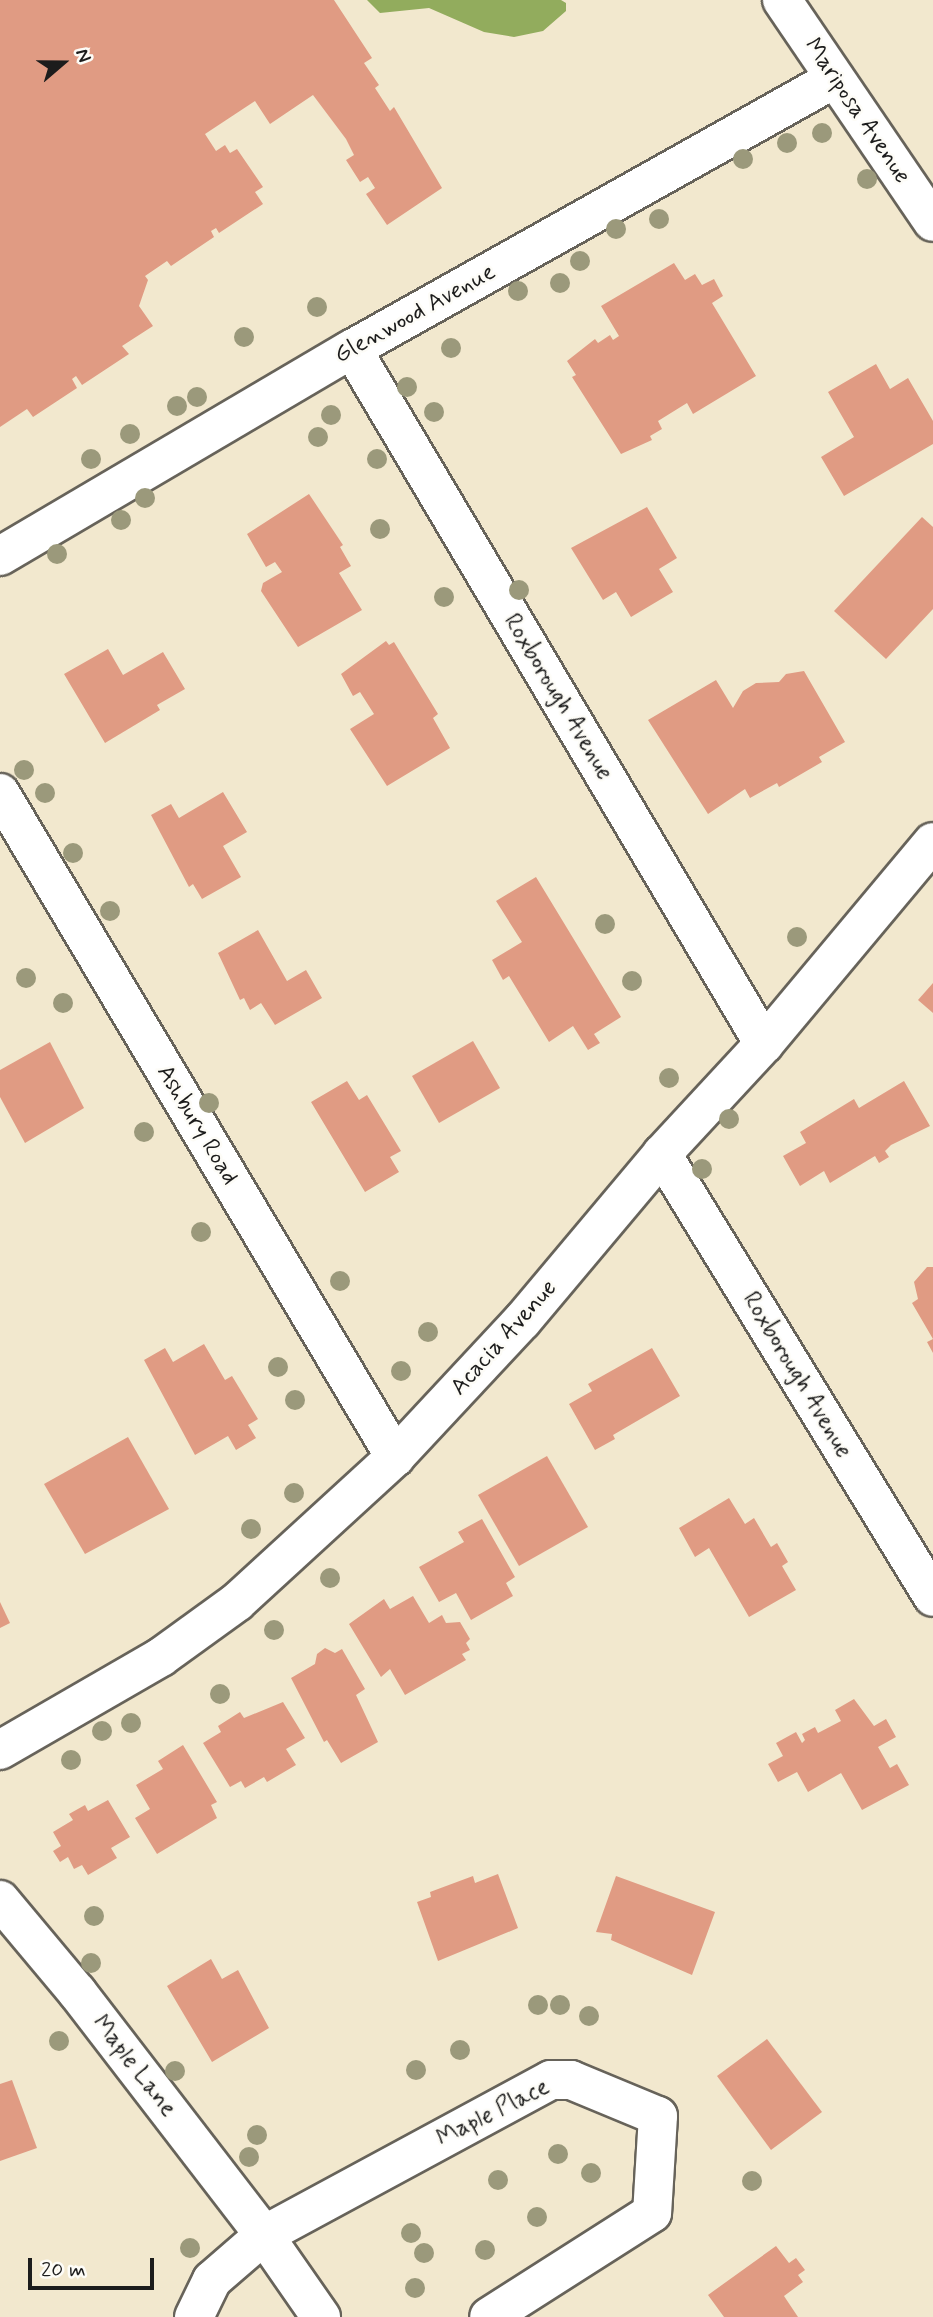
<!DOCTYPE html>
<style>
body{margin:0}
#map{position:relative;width:933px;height:2317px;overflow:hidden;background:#f2e8ce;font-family:Mynerve,sans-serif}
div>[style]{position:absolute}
.forest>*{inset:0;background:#92ac5d}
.building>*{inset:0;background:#e09b83}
.roads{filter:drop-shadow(2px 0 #67635a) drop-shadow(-2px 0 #67635a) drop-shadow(0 2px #67635a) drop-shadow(0 -2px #67635a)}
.minor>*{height:38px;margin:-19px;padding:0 19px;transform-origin:19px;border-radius:19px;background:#fff}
.trees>*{width:20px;height:20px;margin:-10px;border-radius:50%;background:#9b997b}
span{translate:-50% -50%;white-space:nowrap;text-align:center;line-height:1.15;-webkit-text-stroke:5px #fdfcf7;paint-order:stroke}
.street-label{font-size:24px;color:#1c1c1c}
.north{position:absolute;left:28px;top:28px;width:70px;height:70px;-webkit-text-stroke:5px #fdfcf7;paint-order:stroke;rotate:70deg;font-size:19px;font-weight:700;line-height:28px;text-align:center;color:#1c1c1c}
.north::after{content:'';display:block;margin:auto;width:24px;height:32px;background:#1c1c1c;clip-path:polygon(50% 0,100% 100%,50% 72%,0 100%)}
.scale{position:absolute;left:28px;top:2258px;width:126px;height:32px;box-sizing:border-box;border:4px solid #1c1c1c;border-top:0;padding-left:9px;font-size:21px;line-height:24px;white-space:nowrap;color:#1c1c1c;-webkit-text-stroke:5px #fdfcf7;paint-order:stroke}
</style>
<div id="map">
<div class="forest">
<div style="clip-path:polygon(367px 0,561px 0,566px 3px,566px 11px,543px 31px,514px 37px,484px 32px,429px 8px,380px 13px)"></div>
</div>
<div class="building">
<div style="clip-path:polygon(0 0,334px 0,372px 58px,364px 63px,379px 85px,375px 88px,390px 111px,394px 107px,442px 188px,387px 225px,366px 194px,375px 188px,368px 177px,360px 182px,346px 160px,354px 155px,346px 139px,313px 95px,270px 124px,255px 101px,205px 134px,216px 151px,225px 145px,230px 153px,237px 149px,263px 187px,255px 192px,263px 204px,219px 233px,216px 228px,211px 231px,214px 237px,171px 266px,167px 261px,145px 276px,148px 280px,139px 306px,153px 326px,122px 346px,129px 354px,82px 385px,76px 376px,72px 379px,77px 388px,33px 417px,27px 409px,0 427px)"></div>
<div style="clip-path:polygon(674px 263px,685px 280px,695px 274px,702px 285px,714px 279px,723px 296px,712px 303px,756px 376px,693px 414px,687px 403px,658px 421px,662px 429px,650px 436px,652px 440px,621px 454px,572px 377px,576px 375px,567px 361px,595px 339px,598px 343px,610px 335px,613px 340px,619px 336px,601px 306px)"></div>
<div style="clip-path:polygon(876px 364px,890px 389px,908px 378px,933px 421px,933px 444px,844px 496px,821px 457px,854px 437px,828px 392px)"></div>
<div style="clip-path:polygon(309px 494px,343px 545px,340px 547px,351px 566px,339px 573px,362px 610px,298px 647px,261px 591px,263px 583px,282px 572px,275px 562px,266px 567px,247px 534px)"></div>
<div style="clip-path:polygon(647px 507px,677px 558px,659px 569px,673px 592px,631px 617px,616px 592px,603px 600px,571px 548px)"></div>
<div style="clip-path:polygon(922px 517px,933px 527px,933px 609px,886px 659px,834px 611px)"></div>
<div style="clip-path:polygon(386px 641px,389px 645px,394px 642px,438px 714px,433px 718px,450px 748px,387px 786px,350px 729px,374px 714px,360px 692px,353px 696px,341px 674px)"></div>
<div style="clip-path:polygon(108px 649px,123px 675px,163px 652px,185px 689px,157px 705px,160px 710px,105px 743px,64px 674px)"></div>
<div style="clip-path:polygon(804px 671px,845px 742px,819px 757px,822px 762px,779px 787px,777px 783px,750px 798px,745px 789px,708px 814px,648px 720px,716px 680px,733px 708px,743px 691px,756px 683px,779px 682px,786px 674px)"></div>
<div style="clip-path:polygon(223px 792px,247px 832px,223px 846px,241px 877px,202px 899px,193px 884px,189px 887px,151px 815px,171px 804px,179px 818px)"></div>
<div style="clip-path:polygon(536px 877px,621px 1017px,594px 1034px,600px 1043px,588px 1050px,573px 1026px,549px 1042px,509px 976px,503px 980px,492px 960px,522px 942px,496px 901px)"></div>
<div style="clip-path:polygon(258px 930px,287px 981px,306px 970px,322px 998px,275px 1025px,261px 1003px,250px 1010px,244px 998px,240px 1000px,218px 953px)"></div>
<div style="clip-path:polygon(933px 983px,933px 1013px,918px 1000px)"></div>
<div style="clip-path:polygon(473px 1041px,500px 1088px,439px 1123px,412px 1076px)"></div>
<div style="clip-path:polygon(50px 1042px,84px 1108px,25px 1143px,0 1097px,0 1070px)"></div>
<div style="clip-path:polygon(347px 1081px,359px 1100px,367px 1095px,401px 1151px,390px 1157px,399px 1172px,365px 1192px,311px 1102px)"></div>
<div style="clip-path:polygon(904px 1081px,930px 1126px,891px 1145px,885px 1151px,889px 1157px,879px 1163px,875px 1156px,830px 1183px,824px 1171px,800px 1186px,783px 1156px,806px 1143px,800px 1132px,854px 1099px,859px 1108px)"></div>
<div style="clip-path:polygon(927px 1267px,933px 1267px,933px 1353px,927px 1342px,933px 1339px,912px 1303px,918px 1299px,914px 1282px)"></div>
<div style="clip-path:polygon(204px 1344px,225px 1380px,232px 1376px,258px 1419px,248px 1425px,256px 1438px,236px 1450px,228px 1436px,195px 1455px,144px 1360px,165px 1348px,173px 1362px)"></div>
<div style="clip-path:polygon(652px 1348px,680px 1396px,613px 1435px,615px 1439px,595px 1450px,569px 1404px,592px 1391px,588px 1384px)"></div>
<div style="clip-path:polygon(128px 1437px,169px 1509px,85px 1554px,44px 1484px)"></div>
<div style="clip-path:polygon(547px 1456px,588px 1527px,519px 1566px,478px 1495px)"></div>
<div style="clip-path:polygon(729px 1498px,745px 1524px,754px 1518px,771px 1547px,777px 1543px,788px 1562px,782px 1566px,796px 1590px,749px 1617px,709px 1548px,695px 1557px,679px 1528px)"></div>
<div style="clip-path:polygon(482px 1519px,515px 1577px,506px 1583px,513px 1596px,471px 1620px,456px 1593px,439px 1602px,419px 1567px,464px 1542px,458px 1532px)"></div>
<div style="clip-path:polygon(413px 1596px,429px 1623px,442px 1615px,446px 1623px,460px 1622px,470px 1639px,466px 1643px,470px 1650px,462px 1654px,466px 1660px,405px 1695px,390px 1669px,381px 1677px,349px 1624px,384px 1599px,390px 1609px)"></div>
<div style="clip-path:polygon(0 1602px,10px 1623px,0 1628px)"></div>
<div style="clip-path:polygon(325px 1648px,335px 1653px,342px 1649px,365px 1689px,356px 1695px,378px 1742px,341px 1763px,327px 1740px,324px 1742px,291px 1678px,315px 1664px,317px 1654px)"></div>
<div style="clip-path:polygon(854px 1699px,874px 1726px,886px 1719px,896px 1737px,878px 1747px,890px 1768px,897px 1764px,909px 1785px,862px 1810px,841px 1773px,808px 1792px,797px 1772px,778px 1782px,768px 1764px,783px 1756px,776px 1743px,796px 1732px,802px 1743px,805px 1740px,802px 1734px,815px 1727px,818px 1733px,841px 1721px,835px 1710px)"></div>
<div style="clip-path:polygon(283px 1702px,305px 1738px,286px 1749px,296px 1765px,267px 1782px,264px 1777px,245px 1788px,241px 1781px,230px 1787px,203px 1743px,221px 1732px,218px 1726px,240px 1712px,244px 1718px)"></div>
<div style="clip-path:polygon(183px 1745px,217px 1802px,211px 1805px,217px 1818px,157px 1854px,135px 1818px,150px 1809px,136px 1785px,163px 1769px,158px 1761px)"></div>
<div style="clip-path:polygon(108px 1800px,130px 1837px,111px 1848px,117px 1858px,88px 1875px,82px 1865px,74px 1869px,68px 1857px,60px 1862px,53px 1851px,61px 1846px,53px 1832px,73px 1820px,69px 1814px,85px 1805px,88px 1811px)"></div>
<div style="clip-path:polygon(498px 1874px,518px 1928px,438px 1961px,417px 1902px,431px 1897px,430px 1892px,473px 1876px,475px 1883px)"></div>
<div style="clip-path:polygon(616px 1876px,715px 1912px,692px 1975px,611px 1940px,612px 1934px,596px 1932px)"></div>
<div style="clip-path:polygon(211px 1959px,222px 1979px,238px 1970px,269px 2028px,212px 2062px,167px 1986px)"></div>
<div style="clip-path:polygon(767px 2039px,822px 2112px,771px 2150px,717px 2076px)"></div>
<div style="clip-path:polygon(12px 2080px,37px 2148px,0 2161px,0 2084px)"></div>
<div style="clip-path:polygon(776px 2246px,789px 2263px,796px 2258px,805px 2270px,798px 2275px,803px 2282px,784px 2296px,798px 2317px,724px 2317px,708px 2295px)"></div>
</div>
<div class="roads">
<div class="minor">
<div style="left:782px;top:0;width:268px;rotate:55.8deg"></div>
<div style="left:352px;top:349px;width:808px;rotate:59.34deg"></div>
<div style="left:0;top:556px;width:408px;rotate:-30.5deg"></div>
<div style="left:352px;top:349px;width:552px;rotate:-29.26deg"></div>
<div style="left:0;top:793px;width:773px;rotate:59.25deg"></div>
<div style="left:662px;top:1154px;width:519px;rotate:58.54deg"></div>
<div style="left:0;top:1750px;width:186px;rotate:-30deg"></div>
<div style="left:161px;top:1657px;width:94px;rotate:-35.9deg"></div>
<div style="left:237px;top:1602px;width:214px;rotate:-42.5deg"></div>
<div style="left:395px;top:1457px;width:186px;rotate:-47deg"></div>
<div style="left:522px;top:1321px;width:218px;rotate:-50deg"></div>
<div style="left:662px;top:1154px;width:150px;rotate:-47.2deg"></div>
<div style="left:764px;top:1044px;width:263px;rotate:-50.1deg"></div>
<div style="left:0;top:1900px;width:120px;rotate:50.1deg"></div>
<div style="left:77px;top:1992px;width:307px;rotate:52.4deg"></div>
<div style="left:264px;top:2235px;width:100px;rotate:55.2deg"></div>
<div style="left:194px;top:2317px;width:41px;rotate:-64.1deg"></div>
<div style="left:212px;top:2280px;width:69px;rotate:-40.9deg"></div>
<div style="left:264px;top:2235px;width:326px;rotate:-28.4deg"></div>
<div style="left:551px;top:2080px;width:20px"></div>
<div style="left:571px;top:2080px;width:94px;rotate:22.5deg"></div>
<div style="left:658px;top:2116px;width:97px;rotate:93.5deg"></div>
<div style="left:652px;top:2213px;width:193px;rotate:147.5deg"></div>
</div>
</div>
<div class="trees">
<div style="left:822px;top:133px"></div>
<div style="left:787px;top:143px"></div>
<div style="left:743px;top:159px"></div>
<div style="left:867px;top:179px"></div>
<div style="left:659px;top:219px"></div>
<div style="left:616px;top:229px"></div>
<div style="left:580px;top:261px"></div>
<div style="left:560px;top:283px"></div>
<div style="left:518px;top:291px"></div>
<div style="left:317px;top:307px"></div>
<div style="left:244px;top:337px"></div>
<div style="left:451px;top:348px"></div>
<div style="left:407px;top:387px"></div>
<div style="left:197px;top:397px"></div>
<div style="left:177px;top:406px"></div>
<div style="left:434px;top:412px"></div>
<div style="left:331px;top:415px"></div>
<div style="left:130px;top:434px"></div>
<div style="left:318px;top:437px"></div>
<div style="left:91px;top:459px"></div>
<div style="left:377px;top:459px"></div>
<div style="left:145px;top:498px"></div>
<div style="left:121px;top:520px"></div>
<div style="left:380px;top:529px"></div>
<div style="left:57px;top:554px"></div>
<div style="left:519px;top:590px"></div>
<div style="left:444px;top:597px"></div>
<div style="left:24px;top:770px"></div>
<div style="left:45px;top:793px"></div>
<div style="left:73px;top:853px"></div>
<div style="left:110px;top:911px"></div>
<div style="left:605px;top:924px"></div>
<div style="left:797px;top:937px"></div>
<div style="left:26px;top:978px"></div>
<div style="left:632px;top:981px"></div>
<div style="left:63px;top:1003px"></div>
<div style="left:669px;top:1078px"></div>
<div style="left:209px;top:1103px"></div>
<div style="left:729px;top:1119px"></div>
<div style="left:144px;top:1132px"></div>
<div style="left:702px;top:1169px"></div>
<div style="left:201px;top:1232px"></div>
<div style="left:340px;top:1281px"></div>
<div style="left:428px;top:1332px"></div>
<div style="left:278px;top:1367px"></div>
<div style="left:401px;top:1371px"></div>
<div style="left:295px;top:1400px"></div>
<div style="left:294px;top:1493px"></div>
<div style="left:251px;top:1529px"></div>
<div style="left:330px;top:1578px"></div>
<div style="left:274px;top:1630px"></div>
<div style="left:220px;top:1694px"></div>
<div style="left:131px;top:1723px"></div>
<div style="left:102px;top:1731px"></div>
<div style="left:71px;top:1760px"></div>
<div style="left:94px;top:1916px"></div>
<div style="left:91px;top:1963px"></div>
<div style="left:538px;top:2005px"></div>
<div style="left:560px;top:2005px"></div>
<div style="left:589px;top:2016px"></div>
<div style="left:59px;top:2041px"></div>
<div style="left:460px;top:2050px"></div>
<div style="left:416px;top:2070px"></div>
<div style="left:175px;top:2071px"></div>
<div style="left:257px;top:2135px"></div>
<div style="left:558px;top:2154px"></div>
<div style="left:249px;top:2157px"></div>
<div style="left:591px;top:2173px"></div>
<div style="left:498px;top:2180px"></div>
<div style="left:752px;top:2181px"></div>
<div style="left:537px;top:2217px"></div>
<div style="left:411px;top:2233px"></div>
<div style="left:190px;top:2248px"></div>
<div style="left:485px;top:2250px"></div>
<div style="left:424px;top:2253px"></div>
<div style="left:415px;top:2288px"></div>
</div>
<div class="street-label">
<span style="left:857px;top:111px;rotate:56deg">Mariposa Avenue</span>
<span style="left:415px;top:314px;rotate:-29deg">Glenwood Avenue</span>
<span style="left:558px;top:697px;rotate:59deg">Roxborough Avenue</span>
<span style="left:197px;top:1125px;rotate:59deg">Ashbury Road</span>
<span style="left:504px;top:1338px;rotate:-48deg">Acacia Avenue</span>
<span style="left:797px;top:1375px;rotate:59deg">Roxborough Avenue</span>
<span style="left:134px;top:2066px;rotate:52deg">Maple Lane</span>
<span style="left:493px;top:2113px;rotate:-27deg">Maple Place</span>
</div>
<div class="north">N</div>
<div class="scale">20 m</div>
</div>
